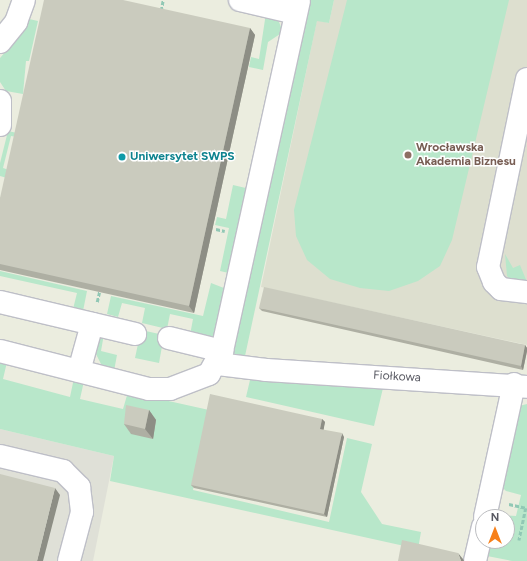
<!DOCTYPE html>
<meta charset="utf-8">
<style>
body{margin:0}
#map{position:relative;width:527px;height:561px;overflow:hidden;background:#ebeddf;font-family:Figtree,sans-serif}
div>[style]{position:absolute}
.industrial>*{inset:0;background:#dfe0d7}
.education>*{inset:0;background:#dddfcf}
.green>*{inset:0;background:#b8e7ca}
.path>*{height:2.5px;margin-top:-1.25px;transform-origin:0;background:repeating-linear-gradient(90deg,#91c8b5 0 4px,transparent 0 6px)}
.roads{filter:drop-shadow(1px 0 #bebfc7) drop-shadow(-1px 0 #bebfc7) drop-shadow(0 1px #bebfc7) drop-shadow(0 -1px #bebfc7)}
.minor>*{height:22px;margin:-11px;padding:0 11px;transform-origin:11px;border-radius:11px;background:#fff}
.wall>*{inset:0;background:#aeafa3}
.shaded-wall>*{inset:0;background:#8d8e85}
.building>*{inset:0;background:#cacbbe}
.dots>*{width:11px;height:11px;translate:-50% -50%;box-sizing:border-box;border:2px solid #fff;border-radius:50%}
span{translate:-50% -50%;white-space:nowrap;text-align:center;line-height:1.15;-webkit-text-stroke:3px #fff;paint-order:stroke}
.education-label{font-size:12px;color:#785e54;font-weight:700}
.left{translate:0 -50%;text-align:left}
.culture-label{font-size:12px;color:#0d838f;font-weight:700}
.street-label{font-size:12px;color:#585962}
.north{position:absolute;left:475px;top:509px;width:40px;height:40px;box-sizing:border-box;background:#fff;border:1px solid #bcbdc0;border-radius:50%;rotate:0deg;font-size:11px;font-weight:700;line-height:16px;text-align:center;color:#585962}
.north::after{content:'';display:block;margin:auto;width:14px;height:18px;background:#f7801a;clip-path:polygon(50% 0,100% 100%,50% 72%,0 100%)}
</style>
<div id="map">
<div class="industrial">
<div style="clip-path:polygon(0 429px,114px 456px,93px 561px,0 561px)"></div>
</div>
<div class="education">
<div style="clip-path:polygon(334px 0,527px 0,527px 345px,261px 287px,317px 20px,329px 23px)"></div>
</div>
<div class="green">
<div style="clip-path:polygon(305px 0,334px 0,329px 23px,317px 21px,245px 356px,231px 353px)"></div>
<div style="clip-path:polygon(347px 0,509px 0,452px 240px,440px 266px,418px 281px,389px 291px,360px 288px,330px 279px,307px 260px,296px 236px,294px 210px)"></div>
<div style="clip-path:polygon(266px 13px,279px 22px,283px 32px,268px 42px,263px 70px,249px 67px,251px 57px,259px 59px)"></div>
<div style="clip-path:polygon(29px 19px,38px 21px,29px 61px,26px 61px,23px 94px,6px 91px,0 82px,0 58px,23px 32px)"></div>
<div style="clip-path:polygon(8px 131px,17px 133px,17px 137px,11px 136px,3px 168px,9px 170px,7px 178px,0 176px,0 163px)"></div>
<div style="clip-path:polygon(233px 185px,250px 189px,233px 274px,220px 271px,229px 228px,215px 225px,217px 217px,226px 219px)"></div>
<div style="clip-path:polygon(505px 254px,513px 268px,520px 265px,527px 282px,512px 281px,507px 276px)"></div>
<div style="clip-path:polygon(0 271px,87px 291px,83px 311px,73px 309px,77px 293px,0 276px)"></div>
<div style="clip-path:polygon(211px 283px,229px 290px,216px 339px,190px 335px,193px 319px,170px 314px,167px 329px,142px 323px,145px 308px,122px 303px,118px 317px,107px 314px,111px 296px,203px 316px)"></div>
<div style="clip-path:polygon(141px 330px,164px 335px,159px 363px,135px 358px)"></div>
<div style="clip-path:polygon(104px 334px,101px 351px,117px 355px,114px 371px,101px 364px,96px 354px,100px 335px)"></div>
<div style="clip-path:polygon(0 361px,7px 362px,3px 379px,70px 397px,74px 378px,84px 381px,80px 399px,123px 409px,128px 392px,209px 410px,193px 490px,329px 522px,347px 438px,372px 444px,361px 492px,382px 524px,421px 532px,418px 549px,110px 481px,114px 456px,0 429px)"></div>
<div style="clip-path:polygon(250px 380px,313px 385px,383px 388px,374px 426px,246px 397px)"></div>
<div style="clip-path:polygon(527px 404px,527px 561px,512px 561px,487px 556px,490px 541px,507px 541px,507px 517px,496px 515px,516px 516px,521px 495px,506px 491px,501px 486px,519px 406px)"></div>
</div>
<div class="path">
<div style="left:161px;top:11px;width:11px;rotate:-80deg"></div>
<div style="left:216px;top:229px;width:9px;rotate:13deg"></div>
<div style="left:97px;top:302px;width:13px;rotate:-77deg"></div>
<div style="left:509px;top:504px;width:17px;rotate:13deg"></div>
<div style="left:526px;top:508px;width:33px;rotate:102deg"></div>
</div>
<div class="roads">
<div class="minor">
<div style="left:240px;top:0;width:57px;rotate:13.1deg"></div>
<div style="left:0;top:42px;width:26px;rotate:-51deg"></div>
<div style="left:16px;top:22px;width:23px;rotate:-70deg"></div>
<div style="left:527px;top:79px;width:192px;rotate:101.7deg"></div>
<div style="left:488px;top:267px;width:16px;rotate:68deg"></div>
<div style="left:494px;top:282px;width:10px;rotate:45deg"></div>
<div style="left:501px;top:289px;width:26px;rotate:7deg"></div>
<div style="left:0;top:101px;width:24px;rotate:90deg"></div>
<div style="left:0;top:302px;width:139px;rotate:13.3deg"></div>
<div style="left:169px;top:338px;width:55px;rotate:13.8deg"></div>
<div style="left:0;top:351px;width:154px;rotate:14.3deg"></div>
<div style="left:149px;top:389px;width:21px"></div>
<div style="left:170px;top:389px;width:42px;rotate:-21deg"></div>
<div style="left:209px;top:374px;width:26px;rotate:-61deg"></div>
<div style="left:222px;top:351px;width:359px;rotate:-77.6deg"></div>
<div style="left:218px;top:364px;width:48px;rotate:7.1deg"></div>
<div style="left:266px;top:370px;width:262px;rotate:3.7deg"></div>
<div style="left:79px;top:371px;width:49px;rotate:-74.5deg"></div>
<div style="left:0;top:456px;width:65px;rotate:13.4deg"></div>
<div style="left:63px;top:471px;width:23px;rotate:45deg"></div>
<div style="left:79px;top:487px;width:25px;rotate:83deg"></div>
<div style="left:82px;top:512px;width:51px;rotate:104.9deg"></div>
<div style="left:485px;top:517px;width:136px;rotate:-77.7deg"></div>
<div style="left:475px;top:561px;width:35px;rotate:-77deg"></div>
</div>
</div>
<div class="wall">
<div style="clip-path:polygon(250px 28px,255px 35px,194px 313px,0 270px,0 198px)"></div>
<div style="clip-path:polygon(259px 308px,525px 345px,527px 348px,527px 351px,523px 370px,262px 311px)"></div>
<div style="clip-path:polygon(149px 410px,156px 420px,153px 439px,131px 434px,124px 424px)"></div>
<div style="clip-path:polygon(322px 419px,325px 422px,323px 430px,344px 437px,327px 517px,194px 488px,191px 485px)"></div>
</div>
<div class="shaded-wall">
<div style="clip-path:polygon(250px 28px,255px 35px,194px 313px,189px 306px)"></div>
<div style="clip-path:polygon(525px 345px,527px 348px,527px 351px,523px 370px,521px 366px)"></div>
<div style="clip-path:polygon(149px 410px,156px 420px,153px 439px,145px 429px)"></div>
<div style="clip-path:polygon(322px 419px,325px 422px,323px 433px,320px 429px)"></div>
<div style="clip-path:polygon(342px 433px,344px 437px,327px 517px,324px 514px)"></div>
<div style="clip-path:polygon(55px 488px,60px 495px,43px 561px,37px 561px)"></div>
<div style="clip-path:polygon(458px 553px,463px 559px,464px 561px,461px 561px)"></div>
</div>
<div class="building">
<div style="clip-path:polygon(44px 0,123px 0,250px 28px,189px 306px,0 264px,0 198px)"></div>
<div style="clip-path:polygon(264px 287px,525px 345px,521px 366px,259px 308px)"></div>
<div style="clip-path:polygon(210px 394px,322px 419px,320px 429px,342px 433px,324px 514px,191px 485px)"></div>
<div style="clip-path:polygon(126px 405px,149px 410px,145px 429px,124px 424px)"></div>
<div style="clip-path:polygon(0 474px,55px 488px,37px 561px,0 561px)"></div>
<div style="clip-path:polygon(402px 540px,458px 553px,461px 561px,398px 561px)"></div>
</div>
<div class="dots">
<div style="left:408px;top:155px;background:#8d6e63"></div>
<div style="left:122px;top:157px;background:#0f9aa8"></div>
</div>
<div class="education-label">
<span class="left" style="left:416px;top:155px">Wrocławska<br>Akademia Biznesu</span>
</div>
<div class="culture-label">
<span class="left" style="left:130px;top:157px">Uniwersytet SWPS</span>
</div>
<div class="street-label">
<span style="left:397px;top:377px;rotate:3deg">Fiołkowa</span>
</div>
<div class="north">N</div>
</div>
